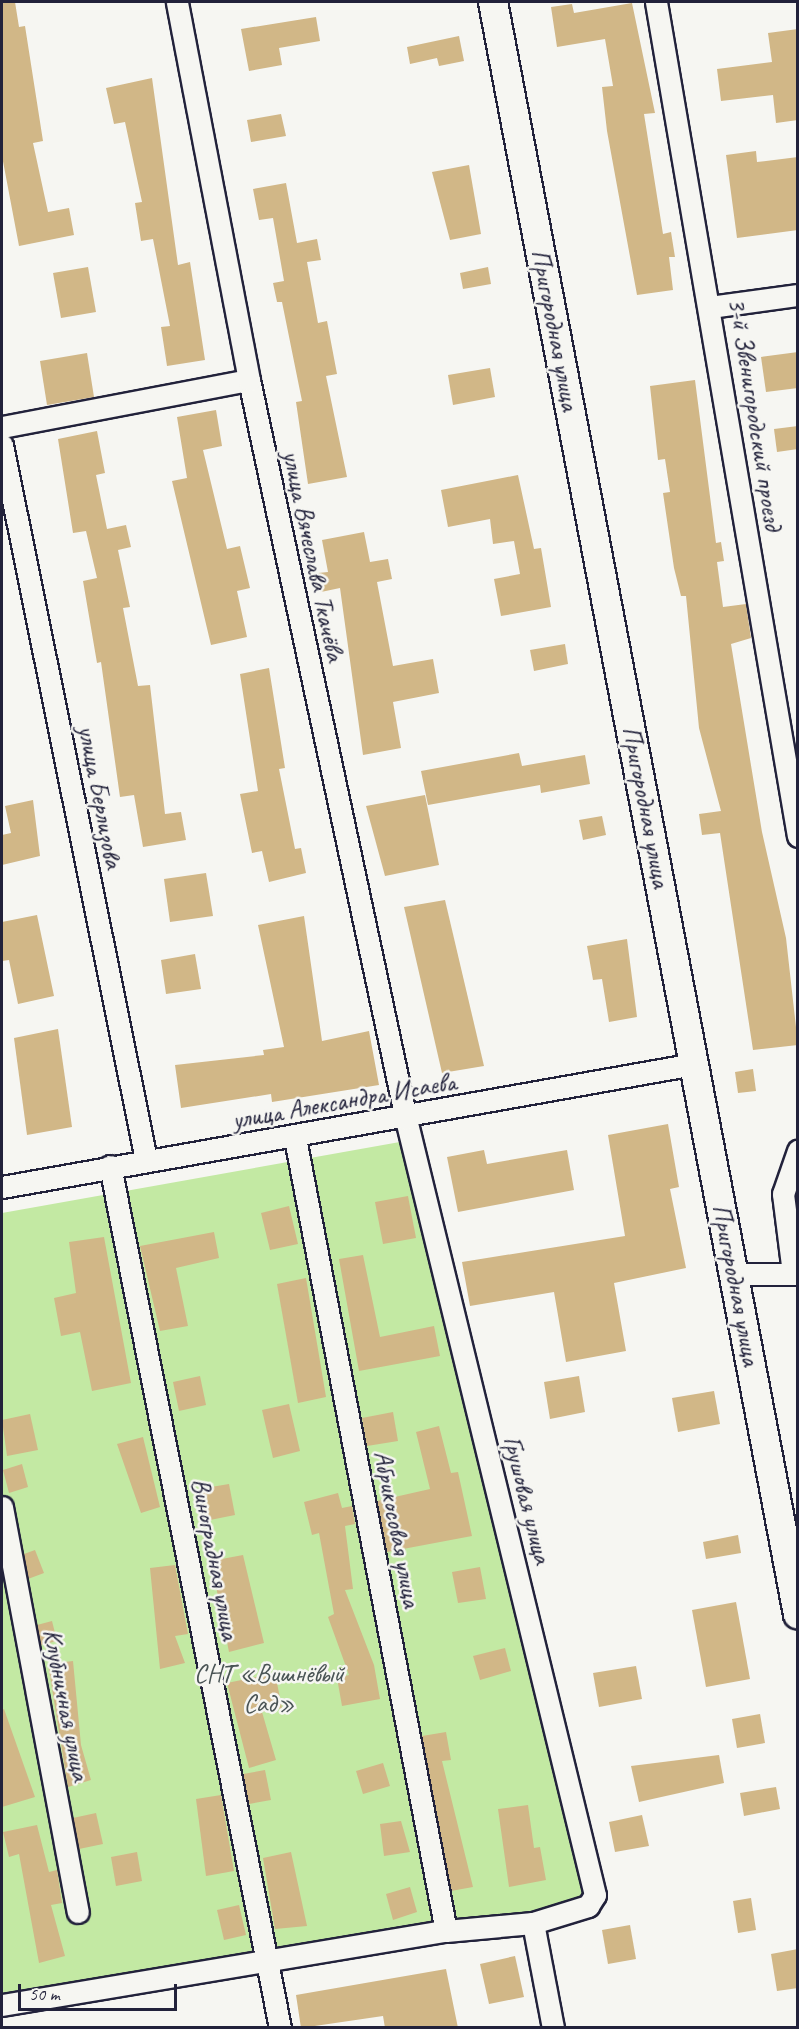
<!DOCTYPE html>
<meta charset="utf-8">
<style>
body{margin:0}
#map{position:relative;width:799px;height:2029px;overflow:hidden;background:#f6f6f2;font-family:Caveat,sans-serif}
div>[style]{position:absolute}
.green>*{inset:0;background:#c3e9a3}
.building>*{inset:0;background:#d1b787}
.roads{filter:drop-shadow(2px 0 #22223b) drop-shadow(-2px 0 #22223b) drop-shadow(0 2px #22223b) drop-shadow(0 -2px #22223b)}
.street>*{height:21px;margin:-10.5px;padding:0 10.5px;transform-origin:10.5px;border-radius:10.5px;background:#f6f6f2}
.secondary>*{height:28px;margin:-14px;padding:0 14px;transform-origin:14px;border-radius:14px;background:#f6f6f2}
span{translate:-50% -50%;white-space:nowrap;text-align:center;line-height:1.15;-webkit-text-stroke:5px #f6f6f2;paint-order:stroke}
.street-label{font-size:26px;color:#22223b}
.park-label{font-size:26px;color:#4a5455}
.frame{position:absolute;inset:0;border:3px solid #22223b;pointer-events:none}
.scale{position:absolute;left:18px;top:1984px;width:159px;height:27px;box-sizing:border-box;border:3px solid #22223b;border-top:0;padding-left:8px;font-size:18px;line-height:21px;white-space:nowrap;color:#22223b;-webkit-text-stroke:4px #f6f6f2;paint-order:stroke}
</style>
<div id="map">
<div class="green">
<div style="clip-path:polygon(411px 1140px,588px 1906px,2px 2005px,2px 1213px)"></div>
</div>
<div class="building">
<div style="clip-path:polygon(2px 2px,15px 2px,19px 27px,25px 26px,43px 141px,33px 143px,48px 212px,69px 208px,74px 235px,19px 246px,2px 156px)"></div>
<div style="clip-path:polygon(632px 3px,655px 113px,644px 114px,663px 234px,671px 232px,675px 257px,669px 257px,673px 290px,637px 295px,607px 131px,602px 87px,613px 86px,605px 39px,557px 47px,551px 7px,572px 4px,574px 13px)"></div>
<div style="clip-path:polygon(316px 17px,320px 41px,279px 48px,282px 65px,249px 71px,241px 29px)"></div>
<div style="clip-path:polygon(798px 29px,798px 120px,776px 123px,773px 95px,721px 101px,717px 69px,772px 62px,768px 33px)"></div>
<div style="clip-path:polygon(459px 36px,464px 61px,439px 66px,437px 58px,410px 64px,407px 47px)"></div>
<div style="clip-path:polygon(152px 78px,178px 265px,190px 262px,205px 360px,167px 366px,161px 327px,170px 326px,153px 239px,141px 241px,135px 203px,142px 202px,125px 122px,114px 124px,106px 88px)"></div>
<div style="clip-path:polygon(281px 114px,286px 136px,251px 142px,247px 120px)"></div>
<div style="clip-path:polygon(756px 151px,757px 162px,798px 157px,798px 230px,737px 238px,726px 155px)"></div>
<div style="clip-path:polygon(469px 165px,481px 234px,450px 240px,432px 172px)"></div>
<div style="clip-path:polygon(286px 183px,297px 243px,317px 239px,321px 260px,307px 262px,318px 323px,327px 321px,337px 374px,326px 376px,347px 477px,308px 484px,296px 402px,302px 401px,282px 302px,277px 302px,273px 283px,284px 281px,273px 218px,259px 220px,253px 189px)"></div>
<div style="clip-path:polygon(88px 267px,96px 312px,61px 318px,53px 273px)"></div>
<div style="clip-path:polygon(488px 267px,491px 284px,463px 289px,460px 273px)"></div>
<div style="clip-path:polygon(798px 352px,798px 388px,766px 392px,761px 357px)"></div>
<div style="clip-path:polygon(87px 353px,94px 397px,47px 405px,40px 361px)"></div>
<div style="clip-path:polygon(490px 368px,495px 397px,453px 405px,448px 375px)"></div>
<div style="clip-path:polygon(695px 380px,716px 543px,721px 542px,724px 561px,717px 562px,723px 607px,746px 604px,751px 638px,731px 644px,762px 832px,786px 938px,798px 1045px,753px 1050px,720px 833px,702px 835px,699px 814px,721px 811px,699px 728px,686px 596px,681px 596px,674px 568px,663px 493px,670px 492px,665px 459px,658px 460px,650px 386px)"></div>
<div style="clip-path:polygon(216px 410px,222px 446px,203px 450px,227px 549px,240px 546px,250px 588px,237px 591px,247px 637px,211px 645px,172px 481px,187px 478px,177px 417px)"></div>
<div style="clip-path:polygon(798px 426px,798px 449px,777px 452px,774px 429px)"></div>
<div style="clip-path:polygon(97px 431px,105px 473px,96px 475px,107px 529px,126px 525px,131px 547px,118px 550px,130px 607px,123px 608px,138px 686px,150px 685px,165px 814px,181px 812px,186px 840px,143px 847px,134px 795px,120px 797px,101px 662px,97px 663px,83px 581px,97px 578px,86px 531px,73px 533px,58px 439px)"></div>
<div style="clip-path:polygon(518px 475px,534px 549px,541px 548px,551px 607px,501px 616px,494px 579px,520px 574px,514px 541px,493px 544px,490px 519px,448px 527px,441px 490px)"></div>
<div style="clip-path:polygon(364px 532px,370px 562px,388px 559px,392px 579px,377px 582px,393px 666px,433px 659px,439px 693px,393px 702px,401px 748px,363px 755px,340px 588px,321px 592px,318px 573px,328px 572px,322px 540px)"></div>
<div style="clip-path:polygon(565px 644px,568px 664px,534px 671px,530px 650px)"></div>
<div style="clip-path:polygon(269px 668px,285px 768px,279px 769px,295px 849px,301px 848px,306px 873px,269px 882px,262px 851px,252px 853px,240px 794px,258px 791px,240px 674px)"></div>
<div style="clip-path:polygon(519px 753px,522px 766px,585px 755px,590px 784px,541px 793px,540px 785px,428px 805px,421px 771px)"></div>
<div style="clip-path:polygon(425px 795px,439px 865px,385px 876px,366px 806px)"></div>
<div style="clip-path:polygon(33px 800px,40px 856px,2px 865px,2px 835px,11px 833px,5px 806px)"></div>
<div style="clip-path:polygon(602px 816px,606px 835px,583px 840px,579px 820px)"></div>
<div style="clip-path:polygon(206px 873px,213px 916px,170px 922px,164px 879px)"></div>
<div style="clip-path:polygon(445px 900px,484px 1066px,442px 1073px,404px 907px)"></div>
<div style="clip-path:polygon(37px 915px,54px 996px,18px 1004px,9px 960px,2px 961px,2px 922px)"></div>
<div style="clip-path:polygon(304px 916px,322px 1041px,369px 1031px,379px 1085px,272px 1102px,271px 1094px,181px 1108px,175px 1065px,264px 1055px,263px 1050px,284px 1047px,258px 925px)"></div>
<div style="clip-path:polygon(627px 939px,637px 1017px,609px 1022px,602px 979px,593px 980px,587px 946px)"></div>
<div style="clip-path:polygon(195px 954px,201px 989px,166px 994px,161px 960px)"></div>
<div style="clip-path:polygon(58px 1029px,72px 1127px,27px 1135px,14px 1038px)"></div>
<div style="clip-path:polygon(753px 1069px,756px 1091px,738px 1093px,735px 1072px)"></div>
<div style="clip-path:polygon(668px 1124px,679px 1187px,670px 1189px,686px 1268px,614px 1283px,626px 1351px,566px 1362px,554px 1292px,470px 1306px,462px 1262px,625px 1236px,608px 1135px)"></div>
<div style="clip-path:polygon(484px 1150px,487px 1164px,567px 1150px,574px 1190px,458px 1212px,447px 1157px)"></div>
<div style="clip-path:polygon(408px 1196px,416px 1238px,383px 1244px,375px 1202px)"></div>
<div style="clip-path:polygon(289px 1206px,298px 1244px,270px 1250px,261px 1213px)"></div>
<div style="clip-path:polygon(214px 1232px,219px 1258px,176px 1268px,188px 1326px,160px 1331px,140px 1246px)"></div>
<div style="clip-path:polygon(104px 1237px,131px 1383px,92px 1391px,80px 1332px,61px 1336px,54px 1298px,76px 1293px,69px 1242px)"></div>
<div style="clip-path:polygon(363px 1255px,380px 1337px,434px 1326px,440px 1356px,359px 1371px,339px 1259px)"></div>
<div style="clip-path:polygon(306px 1278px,326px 1397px,298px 1403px,277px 1284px)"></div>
<div style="clip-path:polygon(200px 1376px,206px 1405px,179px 1411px,173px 1382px)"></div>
<div style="clip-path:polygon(579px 1376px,585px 1412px,550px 1419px,544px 1382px)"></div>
<div style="clip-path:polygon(714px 1391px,720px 1424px,678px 1432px,672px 1398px)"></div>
<div style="clip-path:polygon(289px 1404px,300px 1451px,273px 1458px,262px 1410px)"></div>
<div style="clip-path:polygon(393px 1412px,398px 1441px,367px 1446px,362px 1418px)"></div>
<div style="clip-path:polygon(30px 1414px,38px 1450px,7px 1456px,2px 1420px)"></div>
<div style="clip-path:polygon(439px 1426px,451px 1473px,458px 1472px,472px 1536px,387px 1552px,377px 1501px,430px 1489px,416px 1432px)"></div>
<div style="clip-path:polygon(143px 1437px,160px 1507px,141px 1513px,117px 1444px)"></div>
<div style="clip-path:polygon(22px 1464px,28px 1487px,9px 1493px,3px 1470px)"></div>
<div style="clip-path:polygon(229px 1484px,235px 1515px,205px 1521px,199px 1489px)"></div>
<div style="clip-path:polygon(338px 1493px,342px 1508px,352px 1506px,355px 1524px,345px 1526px,353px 1589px,345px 1590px,374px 1665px,380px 1699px,342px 1706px,337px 1678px,349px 1675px,328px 1617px,334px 1614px,319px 1533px,312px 1535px,304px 1502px)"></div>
<div style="clip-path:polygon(738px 1535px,741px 1553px,706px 1559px,703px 1542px)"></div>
<div style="clip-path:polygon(35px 1550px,44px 1573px,28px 1579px,24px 1554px)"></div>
<div style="clip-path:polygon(243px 1555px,264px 1643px,229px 1652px,211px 1561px)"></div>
<div style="clip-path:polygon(175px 1565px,188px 1634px,175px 1636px,185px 1663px,160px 1669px,150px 1568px)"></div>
<div style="clip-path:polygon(480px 1567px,486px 1599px,458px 1603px,452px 1572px)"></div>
<div style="clip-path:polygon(736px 1602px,750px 1679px,706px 1687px,692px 1610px)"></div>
<div style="clip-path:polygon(52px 1621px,57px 1641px,41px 1645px,37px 1625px)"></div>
<div style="clip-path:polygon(505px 1648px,511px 1671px,480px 1680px,473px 1656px)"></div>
<div style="clip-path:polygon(73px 1661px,81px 1745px,91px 1780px,68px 1787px,48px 1664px)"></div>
<div style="clip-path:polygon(636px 1666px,642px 1699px,599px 1707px,593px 1673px)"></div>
<div style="clip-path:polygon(275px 1673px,282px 1708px,262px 1712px,276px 1760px,249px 1768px,227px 1683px)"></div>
<div style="clip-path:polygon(4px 1709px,35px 1797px,2px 1807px,2px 1710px)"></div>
<div style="clip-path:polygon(760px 1714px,765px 1743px,737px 1748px,732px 1719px)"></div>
<div style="clip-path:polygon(446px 1732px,451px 1760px,442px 1761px,473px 1887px,451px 1891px,422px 1736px)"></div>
<div style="clip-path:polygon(719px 1755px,724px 1783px,639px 1802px,631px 1766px)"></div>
<div style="clip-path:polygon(383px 1763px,390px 1786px,363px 1794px,356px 1771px)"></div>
<div style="clip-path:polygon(265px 1770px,271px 1800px,249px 1804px,243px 1774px)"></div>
<div style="clip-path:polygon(776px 1787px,780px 1809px,744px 1816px,740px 1793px)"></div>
<div style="clip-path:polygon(221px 1795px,234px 1871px,206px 1876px,196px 1799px)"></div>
<div style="clip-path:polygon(528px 1805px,534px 1848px,540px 1847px,546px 1880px,509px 1887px,498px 1809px)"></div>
<div style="clip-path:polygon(96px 1813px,103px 1844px,79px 1849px,73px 1818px)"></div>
<div style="clip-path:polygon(642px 1815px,649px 1846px,615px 1852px,609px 1822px)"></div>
<div style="clip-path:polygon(401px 1821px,410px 1852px,384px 1856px,380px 1824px)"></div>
<div style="clip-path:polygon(37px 1825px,49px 1872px,57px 1870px,62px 1903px,51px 1905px,65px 1956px,39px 1963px,19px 1854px,9px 1857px,3px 1832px)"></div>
<div style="clip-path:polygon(137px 1852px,142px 1881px,116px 1886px,111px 1857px)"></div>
<div style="clip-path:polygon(291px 1852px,307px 1926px,275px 1929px,263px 1858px)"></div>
<div style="clip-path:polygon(410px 1887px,417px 1912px,393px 1920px,386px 1894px)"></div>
<div style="clip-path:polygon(751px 1898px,756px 1930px,738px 1933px,733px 1901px)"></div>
<div style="clip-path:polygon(239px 1905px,246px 1935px,224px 1940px,217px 1910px)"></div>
<div style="clip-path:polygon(630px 1925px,636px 1959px,608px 1964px,602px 1930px)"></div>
<div style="clip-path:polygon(798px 1949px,798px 1988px,777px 1991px,771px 1954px)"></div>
<div style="clip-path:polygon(515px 1956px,524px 1997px,489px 2004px,480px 1964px)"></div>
<div style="clip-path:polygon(446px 1969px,458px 2028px,385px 2028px,383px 2016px,301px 2028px,296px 1995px)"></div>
</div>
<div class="roads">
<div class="street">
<div style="left:656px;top:2px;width:846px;rotate:80.34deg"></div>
<div style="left:710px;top:307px;width:89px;rotate:-7.8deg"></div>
<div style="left:2px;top:427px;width:251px;rotate:-10.8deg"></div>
<div style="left:2px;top:445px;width:729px;rotate:78.61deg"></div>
<div style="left:295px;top:1138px;width:807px;rotate:79.22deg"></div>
<div style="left:110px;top:1166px;width:879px;rotate:78.84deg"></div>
<div style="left:2px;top:1187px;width:703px;rotate:-10.08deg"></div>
<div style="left:793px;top:1273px;width:80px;rotate:-97.2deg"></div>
<div style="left:783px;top:1194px;width:46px;rotate:-70.8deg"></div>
<div style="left:734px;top:1274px;width:64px"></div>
<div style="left:2px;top:1507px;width:412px;rotate:79.4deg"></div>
<div style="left:533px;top:1923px;width:107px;rotate:79.2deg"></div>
<div style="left:2px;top:2005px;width:450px;rotate:-9.5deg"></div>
<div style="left:446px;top:1931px;width:87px;rotate:-5.3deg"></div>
<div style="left:533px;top:1923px;width:58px;rotate:-17.2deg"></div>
<div style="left:588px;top:1906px;width:13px;rotate:-58deg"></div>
<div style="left:595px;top:1895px;width:799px;rotate:-103.69deg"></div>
<div style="left:406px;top:1119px;width:755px;rotate:-101.99deg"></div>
<div style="left:249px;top:380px;width:385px;rotate:-100.8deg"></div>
</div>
<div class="secondary">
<div style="left:493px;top:2px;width:1641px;rotate:79.29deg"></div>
</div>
</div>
<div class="street-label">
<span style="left:555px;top:330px;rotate:79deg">Пригородная улица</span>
<span style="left:755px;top:414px;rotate:81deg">3-й Звенигородский проезд</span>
<span style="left:313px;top:556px;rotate:78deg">улица Вячеслава Ткачёва</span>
<span style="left:100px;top:797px;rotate:79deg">улица Берлизова</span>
<span style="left:646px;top:807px;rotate:79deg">Пригородная улица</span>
<span style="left:344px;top:1101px;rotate:-10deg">улица Александра Исаева</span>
<span style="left:736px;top:1285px;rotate:79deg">Пригородная улица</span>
<span style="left:527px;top:1500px;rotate:76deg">Грушовая улица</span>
<span style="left:397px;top:1529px;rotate:79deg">Абрикосовая улица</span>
<span style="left:215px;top:1559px;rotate:79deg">Виноградная улица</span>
<span style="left:66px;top:1705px;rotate:79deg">Клубничная улица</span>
</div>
<div class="park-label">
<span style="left:269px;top:1689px">СНТ «Вишнёвый<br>Cад»</span>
</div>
<div class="frame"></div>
<div class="scale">50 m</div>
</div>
